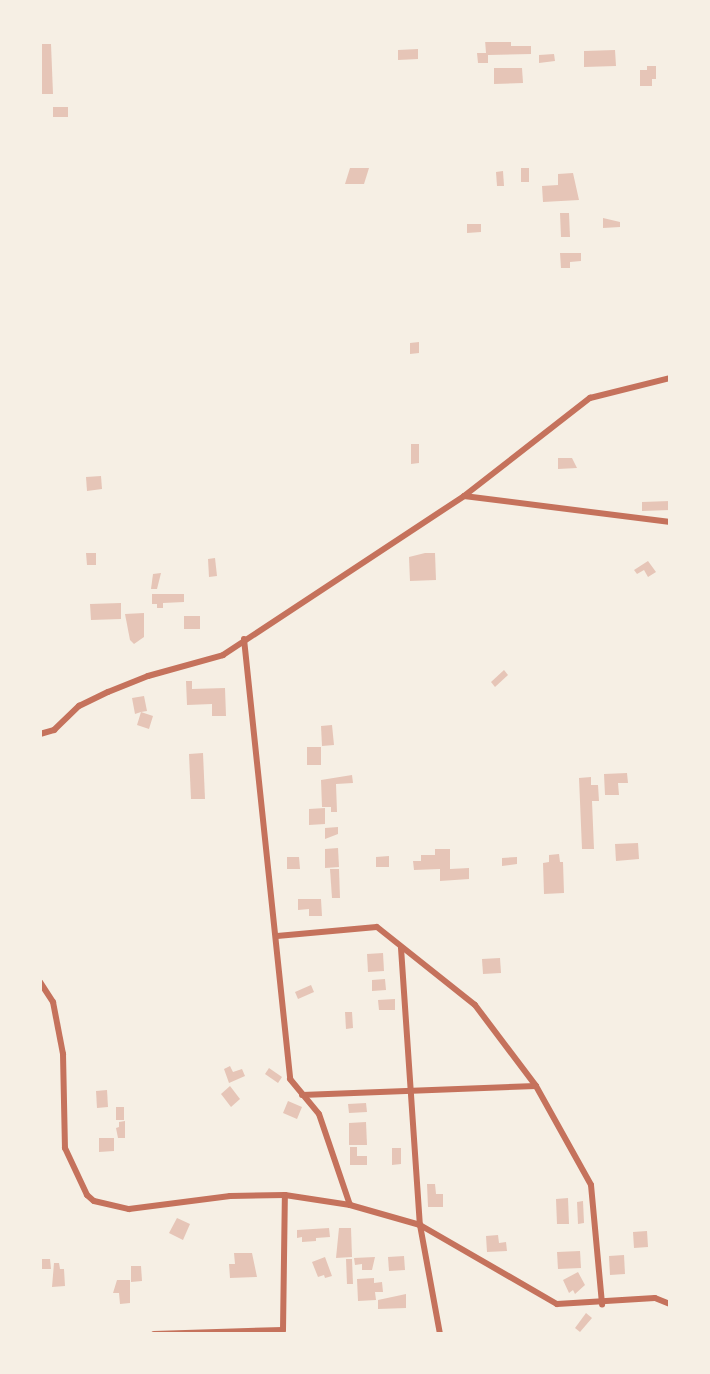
<!DOCTYPE html>
<style>
body{margin:0}
#map{position:relative;width:710px;height:1374px;overflow:hidden;background:#f6efe4;font-family:Cabin,sans-serif}
div>[style]{position:absolute}
.building>*{inset:0;background:#e6c5b7}
.minor>*{height:6px;margin:-3px;padding:0 3px;transform-origin:3px;border-radius:3px;background:#c5725c}
span{translate:-50% -50%;white-space:nowrap;text-align:center;line-height:1.15;-webkit-text-stroke:8px #f6efe4;paint-order:stroke}
.frame{position:absolute;inset:0;border:42px solid #f6efe4;pointer-events:none}
</style>
<div id="map">
<div class="building">
<div style="clip-path:polygon(485px 40px,511px 40px,511px 46px,531px 46px,531px 54px,488px 55px,488px 63px,478px 63px,477px 53px,486px 53px)"></div>
<div style="clip-path:polygon(40px 44px,51px 44px,53px 94px,40px 94px)"></div>
<div style="clip-path:polygon(418px 49px,418px 59px,398px 60px,398px 50px)"></div>
<div style="clip-path:polygon(615px 50px,616px 66px,584px 67px,584px 51px)"></div>
<div style="clip-path:polygon(554px 54px,555px 61px,539px 63px,539px 55px)"></div>
<div style="clip-path:polygon(647px 66px,656px 66px,656px 79px,652px 79px,652px 86px,640px 86px,640px 70px,647px 70px)"></div>
<div style="clip-path:polygon(494px 68px,522px 68px,523px 83px,494px 84px)"></div>
<div style="clip-path:polygon(53px 107px,68px 107px,68px 117px,53px 117px)"></div>
<div style="clip-path:polygon(350px 168px,369px 168px,364px 184px,345px 184px)"></div>
<div style="clip-path:polygon(521px 168px,529px 168px,529px 182px,521px 182px)"></div>
<div style="clip-path:polygon(503px 171px,504px 186px,497px 186px,496px 172px)"></div>
<div style="clip-path:polygon(573px 173px,579px 200px,543px 202px,542px 186px,558px 185px,558px 174px)"></div>
<div style="clip-path:polygon(560px 213px,569px 213px,570px 237px,561px 237px)"></div>
<div style="clip-path:polygon(603px 218px,620px 222px,620px 227px,603px 228px)"></div>
<div style="clip-path:polygon(467px 224px,481px 224px,481px 232px,467px 233px)"></div>
<div style="clip-path:polygon(560px 253px,581px 253px,581px 261px,570px 262px,570px 268px,561px 268px)"></div>
<div style="clip-path:polygon(419px 342px,419px 353px,410px 354px,410px 343px)"></div>
<div style="clip-path:polygon(411px 444px,419px 444px,419px 463px,411px 464px)"></div>
<div style="clip-path:polygon(558px 458px,572px 458px,577px 468px,558px 469px)"></div>
<div style="clip-path:polygon(101px 476px,102px 489px,87px 491px,86px 477px)"></div>
<div style="clip-path:polygon(670px 501px,670px 510px,642px 511px,642px 502px)"></div>
<div style="clip-path:polygon(86px 553px,96px 553px,96px 565px,87px 565px)"></div>
<div style="clip-path:polygon(425px 553px,435px 553px,436px 580px,410px 581px,409px 557px)"></div>
<div style="clip-path:polygon(215px 558px,217px 576px,209px 577px,208px 559px)"></div>
<div style="clip-path:polygon(648px 561px,656px 572px,648px 577px,644px 570px,637px 574px,634px 570px)"></div>
<div style="clip-path:polygon(161px 573px,157px 589px,151px 589px,153px 574px)"></div>
<div style="clip-path:polygon(152px 594px,184px 594px,184px 602px,163px 603px,163px 608px,157px 608px,157px 604px,152px 604px)"></div>
<div style="clip-path:polygon(121px 603px,121px 619px,91px 620px,90px 604px)"></div>
<div style="clip-path:polygon(144px 613px,144px 637px,134px 644px,130px 640px,125px 614px)"></div>
<div style="clip-path:polygon(184px 616px,200px 616px,200px 629px,184px 629px)"></div>
<div style="clip-path:polygon(504px 670px,508px 675px,495px 687px,491px 682px)"></div>
<div style="clip-path:polygon(186px 681px,192px 681px,192px 689px,225px 688px,226px 716px,212px 716px,212px 704px,187px 705px)"></div>
<div style="clip-path:polygon(144px 696px,147px 711px,141px 712px,153px 716px,149px 729px,137px 725px,141px 712px,135px 714px,132px 698px)"></div>
<div style="clip-path:polygon(332px 725px,334px 745px,322px 746px,321px 726px)"></div>
<div style="clip-path:polygon(307px 747px,321px 747px,321px 765px,307px 765px)"></div>
<div style="clip-path:polygon(203px 753px,205px 799px,191px 799px,189px 754px)"></div>
<div style="clip-path:polygon(627px 773px,628px 783px,618px 783px,619px 795px,605px 795px,604px 774px)"></div>
<div style="clip-path:polygon(352px 775px,353px 783px,336px 784px,337px 812px,331px 812px,331px 807px,322px 807px,321px 780px)"></div>
<div style="clip-path:polygon(591px 777px,591px 785px,598px 785px,599px 801px,592px 801px,594px 849px,582px 849px,579px 778px)"></div>
<div style="clip-path:polygon(325px 808px,325px 824px,309px 825px,309px 809px)"></div>
<div style="clip-path:polygon(338px 827px,338px 834px,325px 839px,325px 828px)"></div>
<div style="clip-path:polygon(638px 843px,639px 859px,616px 861px,615px 844px)"></div>
<div style="clip-path:polygon(338px 848px,339px 867px,325px 868px,325px 849px)"></div>
<div style="clip-path:polygon(435px 849px,450px 849px,450px 869px,469px 868px,469px 879px,440px 881px,440px 869px,414px 870px,413px 861px,421px 861px,421px 855px,435px 855px)"></div>
<div style="clip-path:polygon(559px 854px,560px 862px,563px 862px,564px 893px,544px 894px,543px 863px,549px 862px,549px 855px)"></div>
<div style="clip-path:polygon(389px 856px,389px 867px,376px 867px,376px 857px)"></div>
<div style="clip-path:polygon(287px 857px,299px 857px,300px 869px,287px 869px)"></div>
<div style="clip-path:polygon(517px 857px,517px 864px,502px 866px,502px 858px)"></div>
<div style="clip-path:polygon(330px 869px,339px 869px,340px 898px,332px 898px)"></div>
<div style="clip-path:polygon(298px 899px,321px 899px,322px 916px,309px 916px,309px 909px,298px 910px)"></div>
<div style="clip-path:polygon(383px 953px,384px 971px,368px 972px,367px 954px)"></div>
<div style="clip-path:polygon(500px 958px,501px 973px,483px 974px,482px 959px)"></div>
<div style="clip-path:polygon(385px 979px,386px 990px,372px 991px,372px 980px)"></div>
<div style="clip-path:polygon(311px 985px,314px 992px,298px 999px,295px 992px)"></div>
<div style="clip-path:polygon(395px 999px,395px 1010px,379px 1010px,378px 1000px)"></div>
<div style="clip-path:polygon(345px 1012px,352px 1012px,353px 1028px,346px 1029px)"></div>
<div style="clip-path:polygon(230px 1066px,233px 1072px,242px 1069px,245px 1076px,229px 1083px,224px 1069px)"></div>
<div style="clip-path:polygon(269px 1068px,282px 1077px,278px 1083px,265px 1074px)"></div>
<div style="clip-path:polygon(230px 1086px,240px 1099px,231px 1107px,221px 1094px)"></div>
<div style="clip-path:polygon(107px 1090px,108px 1107px,97px 1108px,96px 1091px)"></div>
<div style="clip-path:polygon(288px 1101px,302px 1107px,297px 1119px,283px 1113px)"></div>
<div style="clip-path:polygon(366px 1103px,367px 1112px,349px 1113px,348px 1104px)"></div>
<div style="clip-path:polygon(116px 1107px,124px 1107px,124px 1120px,116px 1120px)"></div>
<div style="clip-path:polygon(125px 1121px,125px 1138px,118px 1138px,116px 1128px,119px 1127px,119px 1122px)"></div>
<div style="clip-path:polygon(366px 1122px,367px 1145px,349px 1145px,349px 1123px)"></div>
<div style="clip-path:polygon(99px 1138px,114px 1138px,114px 1151px,99px 1152px)"></div>
<div style="clip-path:polygon(350px 1147px,357px 1147px,357px 1156px,367px 1156px,367px 1165px,350px 1165px)"></div>
<div style="clip-path:polygon(392px 1148px,401px 1148px,401px 1164px,392px 1165px)"></div>
<div style="clip-path:polygon(427px 1184px,435px 1184px,436px 1194px,443px 1194px,443px 1207px,428px 1207px)"></div>
<div style="clip-path:polygon(568px 1198px,569px 1224px,557px 1224px,556px 1199px)"></div>
<div style="clip-path:polygon(583px 1201px,584px 1223px,578px 1224px,577px 1202px)"></div>
<div style="clip-path:polygon(177px 1218px,190px 1224px,183px 1240px,169px 1233px)"></div>
<div style="clip-path:polygon(329px 1228px,330px 1237px,316px 1238px,316px 1241px,302px 1242px,302px 1237px,297px 1238px,297px 1230px)"></div>
<div style="clip-path:polygon(339px 1228px,351px 1228px,352px 1257px,336px 1258px)"></div>
<div style="clip-path:polygon(647px 1231px,648px 1247px,634px 1248px,633px 1232px)"></div>
<div style="clip-path:polygon(498px 1235px,499px 1243px,506px 1242px,507px 1251px,487px 1252px,486px 1236px)"></div>
<div style="clip-path:polygon(580px 1251px,581px 1268px,558px 1269px,557px 1252px)"></div>
<div style="clip-path:polygon(234px 1253px,252px 1253px,257px 1277px,230px 1278px,229px 1264px,235px 1264px)"></div>
<div style="clip-path:polygon(624px 1255px,625px 1274px,610px 1275px,609px 1256px)"></div>
<div style="clip-path:polygon(404px 1256px,405px 1270px,389px 1271px,388px 1257px)"></div>
<div style="clip-path:polygon(325px 1257px,332px 1276px,325px 1278px,324px 1275px,318px 1277px,312px 1262px)"></div>
<div style="clip-path:polygon(375px 1257px,372px 1270px,362px 1270px,362px 1264px,355px 1265px,354px 1258px)"></div>
<div style="clip-path:polygon(40px 1259px,50px 1259px,51px 1269px,40px 1269px)"></div>
<div style="clip-path:polygon(346px 1259px,352px 1259px,353px 1284px,347px 1284px)"></div>
<div style="clip-path:polygon(54px 1263px,59px 1263px,60px 1269px,64px 1269px,65px 1286px,52px 1287px)"></div>
<div style="clip-path:polygon(131px 1266px,141px 1266px,142px 1281px,131px 1282px)"></div>
<div style="clip-path:polygon(578px 1272px,585px 1285px,575px 1294px,573px 1290px,569px 1293px,563px 1280px)"></div>
<div style="clip-path:polygon(374px 1278px,374px 1283px,382px 1282px,383px 1292px,375px 1292px,376px 1300px,358px 1301px,357px 1279px)"></div>
<div style="clip-path:polygon(117px 1280px,130px 1280px,130px 1303px,120px 1304px,119px 1293px,113px 1293px)"></div>
<div style="clip-path:polygon(406px 1294px,406px 1308px,378px 1309px,378px 1300px)"></div>
<div style="clip-path:polygon(586px 1313px,592px 1318px,580px 1332px,575px 1328px)"></div>
</div>
<div class="minor">
<div style="left:464px;top:496px;width:208px;rotate:7.2deg"></div>
<div style="left:244px;top:639px;width:442px;rotate:84deg"></div>
<div style="left:290px;top:1079px;width:45px;rotate:50.4deg"></div>
<div style="left:319px;top:1114px;width:96px;rotate:71.2deg"></div>
<div style="left:40px;top:734px;width:15px;rotate:-16deg"></div>
<div style="left:54px;top:730px;width:35px;rotate:-44deg"></div>
<div style="left:79px;top:706px;width:32px;rotate:-26deg"></div>
<div style="left:108px;top:692px;width:43px;rotate:-21.8deg"></div>
<div style="left:148px;top:676px;width:78px;rotate:-15.6deg"></div>
<div style="left:223px;top:655px;width:289px;rotate:-33.4deg"></div>
<div style="left:464px;top:496px;width:160px;rotate:-37.9deg"></div>
<div style="left:590px;top:398px;width:82px;rotate:-14deg"></div>
<div style="left:277px;top:936px;width:100px;rotate:-5.1deg"></div>
<div style="left:377px;top:927px;width:125px;rotate:38.5deg"></div>
<div style="left:475px;top:1005px;width:101px;rotate:53deg"></div>
<div style="left:536px;top:1086px;width:113px;rotate:60.9deg"></div>
<div style="left:591px;top:1185px;width:120px;rotate:84.7deg"></div>
<div style="left:401px;top:948px;width:278px;rotate:86.1deg"></div>
<div style="left:420px;top:1225px;width:111px;rotate:79.6deg"></div>
<div style="left:40px;top:982px;width:24px;rotate:57deg"></div>
<div style="left:53px;top:1002px;width:53px;rotate:79.1deg"></div>
<div style="left:63px;top:1054px;width:94px;rotate:88.8deg"></div>
<div style="left:65px;top:1148px;width:52px;rotate:64.9deg"></div>
<div style="left:87px;top:1195px;width:9px;rotate:41deg"></div>
<div style="left:94px;top:1201px;width:36px;rotate:13deg"></div>
<div style="left:129px;top:1209px;width:102px;rotate:-7.3deg"></div>
<div style="left:230px;top:1196px;width:55px;rotate:-1deg"></div>
<div style="left:285px;top:1195px;width:66px;rotate:8.7deg"></div>
<div style="left:350px;top:1205px;width:73px;rotate:15.9deg"></div>
<div style="left:420px;top:1225px;width:158px;rotate:30deg"></div>
<div style="left:557px;top:1304px;width:98px;rotate:-3.5deg"></div>
<div style="left:655px;top:1298px;width:16px;rotate:22deg"></div>
<div style="left:302px;top:1095px;width:234px;rotate:-2.2deg"></div>
<div style="left:154px;top:1334px;width:129px;rotate:-1.8deg"></div>
<div style="left:283px;top:1330px;width:135px;rotate:-89.2deg"></div>
</div>
<div class="frame"></div>
</div>
